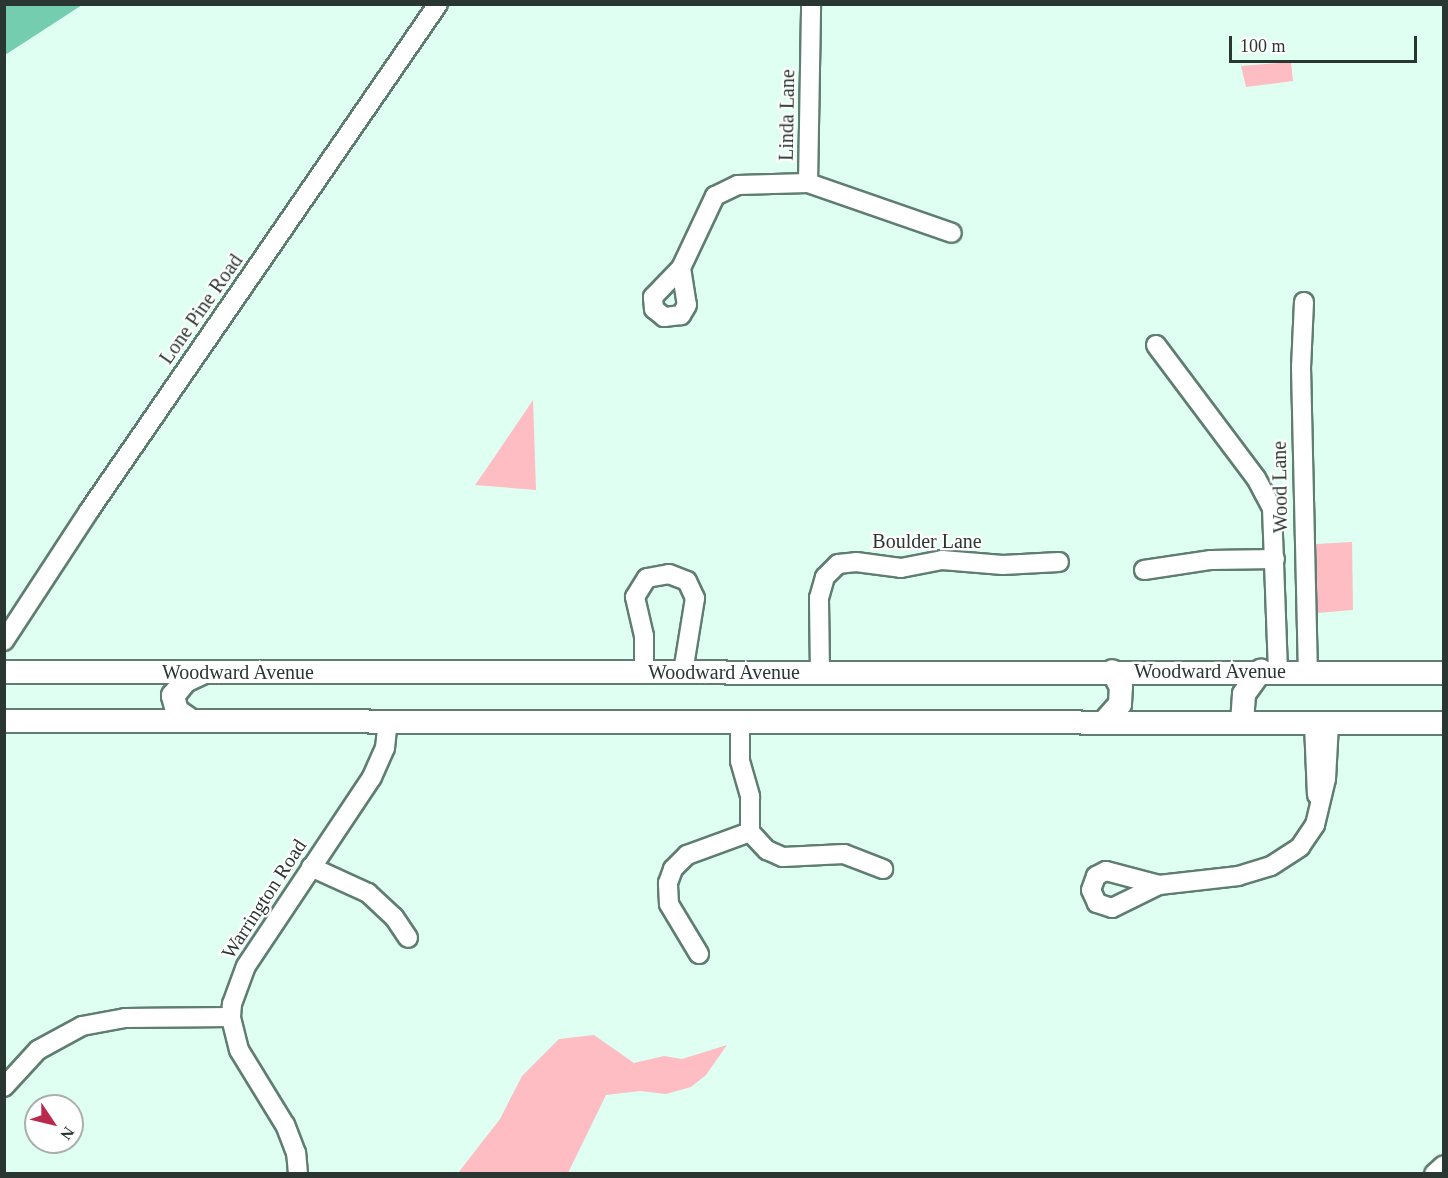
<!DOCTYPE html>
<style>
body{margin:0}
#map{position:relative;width:1448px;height:1178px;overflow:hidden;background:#defff2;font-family:Georgia,serif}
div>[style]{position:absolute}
.green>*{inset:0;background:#febdc3}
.water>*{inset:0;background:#75cdaf}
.roads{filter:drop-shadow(2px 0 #607d72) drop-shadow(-2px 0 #607d72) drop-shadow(0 2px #607d72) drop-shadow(0 -2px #607d72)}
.minor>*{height:18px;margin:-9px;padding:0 9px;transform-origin:9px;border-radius:9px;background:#fff}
.major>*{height:22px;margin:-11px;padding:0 11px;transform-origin:11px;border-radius:11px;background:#fff}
span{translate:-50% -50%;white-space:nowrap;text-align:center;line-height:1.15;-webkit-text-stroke:4.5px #fff;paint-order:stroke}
.street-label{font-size:20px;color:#293631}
.frame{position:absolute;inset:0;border:6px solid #293631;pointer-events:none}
.north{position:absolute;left:24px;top:1094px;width:60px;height:60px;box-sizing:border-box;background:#fff;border:2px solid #a9afad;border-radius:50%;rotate:125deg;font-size:16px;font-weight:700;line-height:24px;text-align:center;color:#293631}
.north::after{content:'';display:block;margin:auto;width:21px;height:27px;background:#ba294b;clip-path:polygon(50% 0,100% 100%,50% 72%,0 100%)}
.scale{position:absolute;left:1229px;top:36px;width:188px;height:27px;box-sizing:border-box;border:3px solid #293631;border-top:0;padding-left:8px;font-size:18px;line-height:21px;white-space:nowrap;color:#293631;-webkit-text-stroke:4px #fff;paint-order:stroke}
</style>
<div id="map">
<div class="green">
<div style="clip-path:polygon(1291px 62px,1293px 81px,1246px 87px,1241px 66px)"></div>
<div style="clip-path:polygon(533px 400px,536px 490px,475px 485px,489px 465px)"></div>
<div style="clip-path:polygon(1352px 542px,1353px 610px,1317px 613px,1316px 544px)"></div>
<div style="clip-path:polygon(594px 1035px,634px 1063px,664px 1056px,682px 1059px,727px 1045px,706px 1075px,691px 1087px,666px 1094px,640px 1091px,606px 1095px,568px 1173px,458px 1173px,500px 1119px,522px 1076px,559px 1039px)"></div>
</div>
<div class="water">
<div style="clip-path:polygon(5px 4px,82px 4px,82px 5px,5px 55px)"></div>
</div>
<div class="roads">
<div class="minor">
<div style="left:808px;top:183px;width:179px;rotate:-89deg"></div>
<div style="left:681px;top:268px;width:37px;rotate:81deg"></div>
<div style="left:687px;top:305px;width:12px;rotate:121deg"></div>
<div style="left:681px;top:315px;width:17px;rotate:173deg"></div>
<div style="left:664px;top:317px;width:13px;rotate:-141deg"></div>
<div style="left:654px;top:309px;width:12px;rotate:-95deg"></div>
<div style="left:653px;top:297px;width:40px;rotate:-46deg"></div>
<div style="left:681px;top:268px;width:80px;rotate:-64.7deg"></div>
<div style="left:715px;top:196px;width:25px;rotate:-26deg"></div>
<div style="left:738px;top:185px;width:70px;rotate:-1.6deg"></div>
<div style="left:808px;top:183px;width:152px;rotate:19.1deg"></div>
<div style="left:1304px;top:302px;width:65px;rotate:92.6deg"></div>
<div style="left:1301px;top:367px;width:305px;rotate:88.7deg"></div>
<div style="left:1156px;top:345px;width:166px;rotate:53.1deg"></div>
<div style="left:1256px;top:478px;width:34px;rotate:62deg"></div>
<div style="left:1272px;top:508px;width:163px;rotate:87.9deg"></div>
<div style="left:1144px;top:570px;width:68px;rotate:-8.5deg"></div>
<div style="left:1211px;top:560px;width:64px;rotate:-0.9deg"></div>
<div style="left:4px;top:641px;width:155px;rotate:-56.8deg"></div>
<div style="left:89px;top:511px;width:616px;rotate:-55.46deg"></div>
<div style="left:820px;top:672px;width:74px;rotate:-90.8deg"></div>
<div style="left:819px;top:598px;width:22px;rotate:-74deg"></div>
<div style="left:825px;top:577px;width:18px;rotate:-45deg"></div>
<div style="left:838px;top:564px;width:18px;rotate:-6deg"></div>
<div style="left:856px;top:562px;width:45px;rotate:7.6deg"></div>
<div style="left:901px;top:568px;width:42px;rotate:-11deg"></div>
<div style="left:942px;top:560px;width:61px;rotate:4.7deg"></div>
<div style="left:1003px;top:565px;width:56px;rotate:-3.1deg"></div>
<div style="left:644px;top:673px;width:37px;rotate:-90deg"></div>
<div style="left:644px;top:636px;width:40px;rotate:-103deg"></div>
<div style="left:635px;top:597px;width:22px;rotate:-58deg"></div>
<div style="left:647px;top:578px;width:22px;rotate:-10deg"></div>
<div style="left:669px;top:574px;width:19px;rotate:21deg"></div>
<div style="left:687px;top:581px;width:19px;rotate:65deg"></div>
<div style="left:695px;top:598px;width:75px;rotate:99.2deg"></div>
<div style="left:740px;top:722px;width:39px;rotate:90deg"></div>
<div style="left:740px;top:761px;width:37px;rotate:74deg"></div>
<div style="left:750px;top:797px;width:35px;rotate:90deg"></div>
<div style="left:1314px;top:724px;width:71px;rotate:87.6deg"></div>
<div style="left:750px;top:832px;width:25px;rotate:47deg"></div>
<div style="left:767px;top:850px;width:17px;rotate:24deg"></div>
<div style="left:783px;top:857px;width:61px;rotate:-2.8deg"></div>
<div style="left:844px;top:854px;width:42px;rotate:21deg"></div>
<div style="left:311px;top:867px;width:63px;rotate:24.5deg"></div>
<div style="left:368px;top:893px;width:35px;rotate:43deg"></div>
<div style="left:394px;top:917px;width:25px;rotate:56deg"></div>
<div style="left:1159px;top:885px;width:52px;rotate:153.9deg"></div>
<div style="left:1112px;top:908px;width:16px;rotate:-162deg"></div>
<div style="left:1097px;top:903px;width:14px;rotate:-115deg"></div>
<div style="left:1091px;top:890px;width:15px;rotate:-70deg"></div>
<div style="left:1096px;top:876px;width:11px;rotate:-27deg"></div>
<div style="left:1106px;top:871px;width:55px;rotate:14.8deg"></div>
<div style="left:1159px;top:885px;width:80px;rotate:-6.5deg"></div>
<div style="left:1238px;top:876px;width:34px;rotate:-17deg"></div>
<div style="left:1271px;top:866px;width:35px;rotate:-33deg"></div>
<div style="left:1300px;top:847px;width:27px;rotate:-56deg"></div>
<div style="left:1315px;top:825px;width:47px;rotate:-76.6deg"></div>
<div style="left:1326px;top:779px;width:56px;rotate:-86.9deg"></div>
<div style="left:699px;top:954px;width:58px;rotate:-121deg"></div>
<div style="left:669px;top:904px;width:21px;rotate:-93deg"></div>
<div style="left:668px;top:883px;width:15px;rotate:-70deg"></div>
<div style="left:673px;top:869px;width:20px;rotate:-45deg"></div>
<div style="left:687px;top:855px;width:67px;rotate:-20.1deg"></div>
<div style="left:4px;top:1087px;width:50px;rotate:-47.4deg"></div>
<div style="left:38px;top:1050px;width:50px;rotate:-28.6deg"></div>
<div style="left:82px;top:1026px;width:44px;rotate:-10.5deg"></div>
<div style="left:125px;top:1018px;width:106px;rotate:-0.5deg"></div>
<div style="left:298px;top:1174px;width:21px;rotate:-95deg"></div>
<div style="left:296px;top:1153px;width:30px;rotate:-111deg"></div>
<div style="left:285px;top:1125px;width:88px;rotate:-121.5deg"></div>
<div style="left:239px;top:1050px;width:34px;rotate:-104deg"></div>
<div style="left:231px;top:1017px;width:13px;rotate:-86deg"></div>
<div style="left:232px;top:1004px;width:40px;rotate:-69.8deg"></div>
<div style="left:246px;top:966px;width:227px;rotate:-56.3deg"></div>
<div style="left:372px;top:777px;width:32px;rotate:-66deg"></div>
<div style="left:385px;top:748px;width:27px;rotate:-84deg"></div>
<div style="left:1434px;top:1174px;width:13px;rotate:-42deg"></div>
</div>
<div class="major">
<div style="left:4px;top:672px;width:1440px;rotate:0.04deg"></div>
<div style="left:4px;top:721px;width:1440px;rotate:0.08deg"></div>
<div style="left:192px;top:721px;width:18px;rotate:-146deg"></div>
<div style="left:177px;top:711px;width:16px;rotate:-105deg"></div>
<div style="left:173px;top:696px;width:19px;rotate:-51deg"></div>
<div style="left:185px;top:681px;width:19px;rotate:-25deg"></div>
<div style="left:1104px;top:722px;width:24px;rotate:-48deg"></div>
<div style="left:1120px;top:704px;width:17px;rotate:-87deg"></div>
<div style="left:1121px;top:687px;width:18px;rotate:-119deg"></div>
<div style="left:1242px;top:723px;width:29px;rotate:-86deg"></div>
<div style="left:1244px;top:694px;width:29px;rotate:-54deg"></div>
</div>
</div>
<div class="street-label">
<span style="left:787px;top:115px;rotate:-89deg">Linda Lane</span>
<span style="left:201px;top:309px;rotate:-55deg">Lone Pine Road</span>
<span style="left:1280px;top:487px;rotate:-91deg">Wood Lane</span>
<span style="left:927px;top:541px">Boulder Lane</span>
<span style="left:1210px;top:671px">Woodward Avenue</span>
<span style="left:238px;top:672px">Woodward Avenue</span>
<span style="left:724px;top:672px">Woodward Avenue</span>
<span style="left:264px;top:899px;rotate:-57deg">Warrington Road</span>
</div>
<div class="frame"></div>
<div class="north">N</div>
<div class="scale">100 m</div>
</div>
